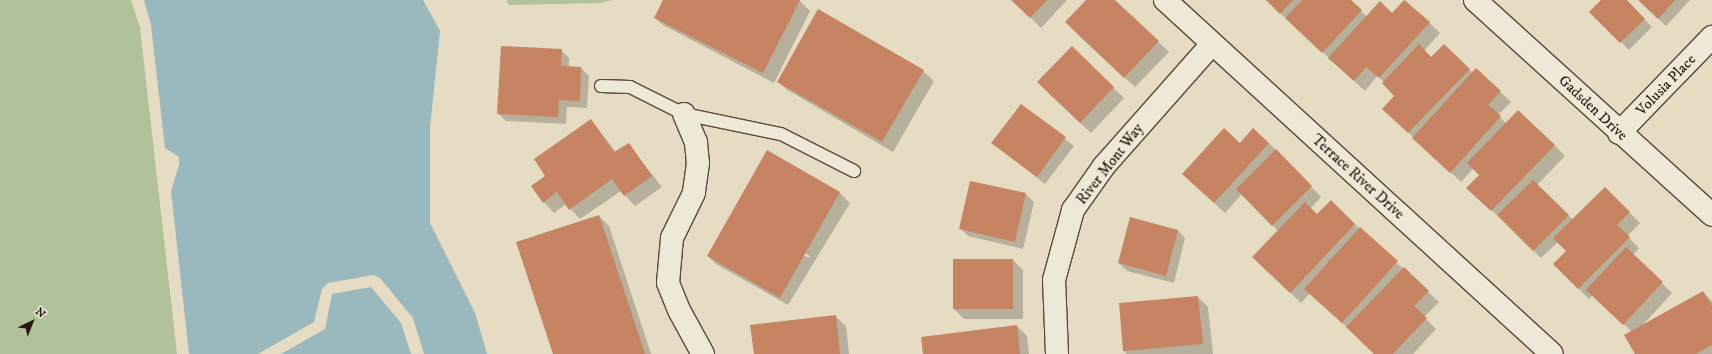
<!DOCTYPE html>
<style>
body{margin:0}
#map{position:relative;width:1712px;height:354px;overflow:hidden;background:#e5dcc3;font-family:"IM FELL DW Pica",serif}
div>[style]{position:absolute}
.green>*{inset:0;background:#afc299}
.water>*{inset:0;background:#9ab9be}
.shadow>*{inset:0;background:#0003}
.building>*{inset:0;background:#c78462}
.roads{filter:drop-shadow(1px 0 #57493a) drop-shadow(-1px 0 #57493a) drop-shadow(0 1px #57493a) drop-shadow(0 -1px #57493a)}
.service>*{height:12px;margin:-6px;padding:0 6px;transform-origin:6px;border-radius:6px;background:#eee8d8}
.minor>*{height:22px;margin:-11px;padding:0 11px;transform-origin:11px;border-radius:11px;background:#eee8d8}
span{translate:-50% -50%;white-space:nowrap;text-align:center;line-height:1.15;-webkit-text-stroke:3px #eee8d8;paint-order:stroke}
.street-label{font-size:15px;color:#28180d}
.north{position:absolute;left:12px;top:302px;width:40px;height:40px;-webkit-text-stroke:3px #eee8d8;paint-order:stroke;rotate:43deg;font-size:11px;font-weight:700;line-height:16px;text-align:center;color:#28180d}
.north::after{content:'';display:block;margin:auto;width:14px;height:18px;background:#28180d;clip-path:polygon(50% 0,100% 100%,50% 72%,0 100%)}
</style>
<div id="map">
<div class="green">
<div style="clip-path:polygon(0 0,131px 0,140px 28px,177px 354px,0 354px)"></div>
<div style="clip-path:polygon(506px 0,613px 0,601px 3px,509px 5px)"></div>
</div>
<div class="water">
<div style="clip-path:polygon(144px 0,423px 0,440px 31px,430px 128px,430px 223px,475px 313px,487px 354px,424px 354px,413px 318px,380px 278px,374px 275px,328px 283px,322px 289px,314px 322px,258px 354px,189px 354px,171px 191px,179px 165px,179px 157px,165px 148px,151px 25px)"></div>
<div style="clip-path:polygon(371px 287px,401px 323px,411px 354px,281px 354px,325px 329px,332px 294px)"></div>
</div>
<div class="shadow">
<div style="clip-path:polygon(664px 0,799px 0,810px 11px,774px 83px,663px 25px,655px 18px)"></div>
<div style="clip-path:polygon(1012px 0,1067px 0,1041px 28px)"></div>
<div style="clip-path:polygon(1087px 0,1114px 0,1169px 52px,1135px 87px,1076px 33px)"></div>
<div style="clip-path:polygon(1266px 0,1350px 0,1367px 17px,1392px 14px,1405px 0,1440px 33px,1424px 51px,1432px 58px,1444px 46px,1473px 73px,1476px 69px,1511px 102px,1498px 115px,1507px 124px,1554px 145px,1565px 156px,1537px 185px,1573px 220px,1605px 188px,1640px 223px,1627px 236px,1639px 248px,1633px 255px,1672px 293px,1641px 327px,1703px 292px,1712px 301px,1712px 354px,1636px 354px,1632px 332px,1593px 295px,1589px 299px,1554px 264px,1567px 251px,1558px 242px,1541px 258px,1503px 220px,1478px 199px,1481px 175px,1474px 168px,1461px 182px,1394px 119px,1396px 96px,1384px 82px,1377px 76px,1365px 91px)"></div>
<div style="clip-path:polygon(1603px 0,1625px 0,1652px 27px,1629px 50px,1591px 12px)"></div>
<div style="clip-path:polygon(1639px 0,1690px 0,1666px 26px)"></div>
<div style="clip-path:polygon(1072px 48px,1124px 98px,1091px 133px,1049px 93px)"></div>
<div style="clip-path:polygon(561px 50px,569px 58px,569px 68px,581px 68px,589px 76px,587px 108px,567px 107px,566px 124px,506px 121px,498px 113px)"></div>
<div style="clip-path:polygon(923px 71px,934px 81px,893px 152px,786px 89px,778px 82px)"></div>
<div style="clip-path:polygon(1021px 105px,1074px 146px,1045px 184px,993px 143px)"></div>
<div style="clip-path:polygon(591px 120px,616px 152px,628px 144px,662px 187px,635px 206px,621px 191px,580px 219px,566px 204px,554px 213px,544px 202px,547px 176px)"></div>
<div style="clip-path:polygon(1269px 143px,1321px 197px,1310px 209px,1317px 215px,1331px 202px,1439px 302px,1424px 317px,1436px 329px,1413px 354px,1375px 354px,1310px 293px,1301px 303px,1264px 267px,1278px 231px,1242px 194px,1225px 213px,1194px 184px,1240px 145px)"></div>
<div style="clip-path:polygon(evenodd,768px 152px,840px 193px,850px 203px,788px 305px,716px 264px,708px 256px,768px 152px,743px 220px,810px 256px,809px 258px,743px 222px,743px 220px)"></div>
<div style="clip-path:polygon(971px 182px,1026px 194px,1034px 202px,1023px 249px,968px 236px,960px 228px)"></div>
<div style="clip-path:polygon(599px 216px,609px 226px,651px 354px,554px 354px)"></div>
<div style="clip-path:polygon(1178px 230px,1185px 238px,1174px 283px,1127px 271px,1119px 263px)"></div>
<div style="clip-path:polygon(1013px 260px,1023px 270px,1023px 319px,964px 319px,954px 309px)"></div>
<div style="clip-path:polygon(1198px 297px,1208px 307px,1213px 354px,1127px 354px,1124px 351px,1120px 304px)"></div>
<div style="clip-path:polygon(835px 316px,846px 326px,849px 354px,755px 354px)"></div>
<div style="clip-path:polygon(1017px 326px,1027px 336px,1029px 354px,924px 354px)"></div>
</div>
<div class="building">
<div style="clip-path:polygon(663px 0,800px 0,763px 73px,654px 18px)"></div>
<div style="clip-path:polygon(1011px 0,1047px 0,1030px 18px)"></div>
<div style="clip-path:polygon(1086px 0,1115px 0,1159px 41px,1124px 78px,1065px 22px)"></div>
<div style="clip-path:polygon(1266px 0,1293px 0,1280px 14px)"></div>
<div style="clip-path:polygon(1302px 0,1351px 0,1362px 10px,1322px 53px,1285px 18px)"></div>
<div style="clip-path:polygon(1404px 0,1430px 22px,1379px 78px,1366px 67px,1354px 81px,1328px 58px,1380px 1px,1392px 13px)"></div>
<div style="clip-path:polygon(1601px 0,1627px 0,1645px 19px,1620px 43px,1589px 12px)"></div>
<div style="clip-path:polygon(1638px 0,1675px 0,1658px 19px)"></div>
<div style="clip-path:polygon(818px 9px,924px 70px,882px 142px,777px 82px)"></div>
<div style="clip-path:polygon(1419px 44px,1431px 57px,1444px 44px,1470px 69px,1408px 133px,1382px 109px,1394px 96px,1382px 83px)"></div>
<div style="clip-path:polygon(501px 46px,562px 49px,561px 66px,581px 67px,580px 101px,559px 100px,558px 117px,497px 114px)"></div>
<div style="clip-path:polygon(1072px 46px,1114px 87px,1080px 123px,1037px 82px)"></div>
<div style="clip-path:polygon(1476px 68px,1501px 91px,1488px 105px,1501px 116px,1450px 173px,1412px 138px)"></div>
<div style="clip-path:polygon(1021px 104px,1066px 137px,1037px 177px,991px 143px)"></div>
<div style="clip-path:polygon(1518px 110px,1555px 145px,1491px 211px,1466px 188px,1479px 175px,1467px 163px)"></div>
<div style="clip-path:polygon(591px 119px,614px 152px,629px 143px,652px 176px,624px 196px,612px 179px,569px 210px,557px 192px,543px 203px,531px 186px,545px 176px,534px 159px)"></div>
<div style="clip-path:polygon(1224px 128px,1240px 143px,1253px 128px,1269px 143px,1214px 203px,1182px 174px)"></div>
<div style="clip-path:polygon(1276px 149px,1312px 186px,1272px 226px,1236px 189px)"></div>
<div style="clip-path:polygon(767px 150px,840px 192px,780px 298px,707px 256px)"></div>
<div style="clip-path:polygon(1533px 180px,1569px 215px,1533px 251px,1497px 215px)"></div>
<div style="clip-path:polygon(970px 181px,1026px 193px,1015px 242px,959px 229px)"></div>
<div style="clip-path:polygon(1605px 187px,1630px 212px,1617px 225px,1630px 237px,1578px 289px,1553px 264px,1566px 251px,1553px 238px)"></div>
<div style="clip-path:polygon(1331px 200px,1355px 224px,1290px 293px,1252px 257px,1305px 202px,1317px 214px)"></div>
<div style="clip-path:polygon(599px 215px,645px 354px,553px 354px,516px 242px)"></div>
<div style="clip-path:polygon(1130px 217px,1178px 230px,1166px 276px,1118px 263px)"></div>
<div style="clip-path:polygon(1360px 227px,1398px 261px,1342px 323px,1304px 289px)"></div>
<div style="clip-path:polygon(1626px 247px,1663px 282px,1623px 325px,1586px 290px)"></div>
<div style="clip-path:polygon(953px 259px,1013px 259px,1013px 309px,953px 309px)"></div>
<div style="clip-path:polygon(1404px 267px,1429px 291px,1414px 306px,1427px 318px,1393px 354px,1374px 354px,1346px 327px)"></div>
<div style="clip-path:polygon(1703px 291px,1712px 306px,1712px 345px,1696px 354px,1635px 354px,1624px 335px)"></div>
<div style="clip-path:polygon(1198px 296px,1203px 344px,1123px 351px,1119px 303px)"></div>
<div style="clip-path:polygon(836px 315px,840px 354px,754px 354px,750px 325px)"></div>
<div style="clip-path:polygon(1017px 325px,1020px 354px,923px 354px,921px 337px)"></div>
</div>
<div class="roads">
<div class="service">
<div style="left:601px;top:86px;width:29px;rotate:2deg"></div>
<div style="left:630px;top:87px;width:60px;rotate:26.6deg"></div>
<div style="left:684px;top:114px;width:99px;rotate:11.7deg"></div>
<div style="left:781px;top:134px;width:82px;rotate:26.9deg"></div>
</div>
<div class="minor">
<div style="left:1165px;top:0;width:524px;rotate:42.45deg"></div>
<div style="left:1475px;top:0;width:320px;rotate:42.2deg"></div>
<div style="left:684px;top:114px;width:30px;rotate:67deg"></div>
<div style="left:696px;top:142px;width:21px;rotate:85deg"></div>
<div style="left:698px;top:163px;width:30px;rotate:98deg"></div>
<div style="left:694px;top:193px;width:50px;rotate:116.1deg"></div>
<div style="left:672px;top:238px;width:45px;rotate:95.1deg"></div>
<div style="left:668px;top:283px;width:31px;rotate:68deg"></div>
<div style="left:680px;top:312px;width:48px;rotate:61.3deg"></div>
<div style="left:1619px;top:133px;width:134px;rotate:-45.9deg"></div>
<div style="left:1057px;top:354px;width:74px;rotate:-92.3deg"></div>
<div style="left:1054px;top:280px;width:73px;rotate:-74.8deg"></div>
<div style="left:1073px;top:210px;width:54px;rotate:-54.8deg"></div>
<div style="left:1104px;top:166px;width:163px;rotate:-48.5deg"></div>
</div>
</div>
<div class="street-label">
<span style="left:1666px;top:85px;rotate:-46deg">Volusia Place</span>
<span style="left:1593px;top:108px;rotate:43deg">Gadsden Drive</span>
<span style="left:1110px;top:164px;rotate:-52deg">River Mont Way</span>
<span style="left:1358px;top:177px;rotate:42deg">Terrace River Drive</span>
</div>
<div class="north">N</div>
</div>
